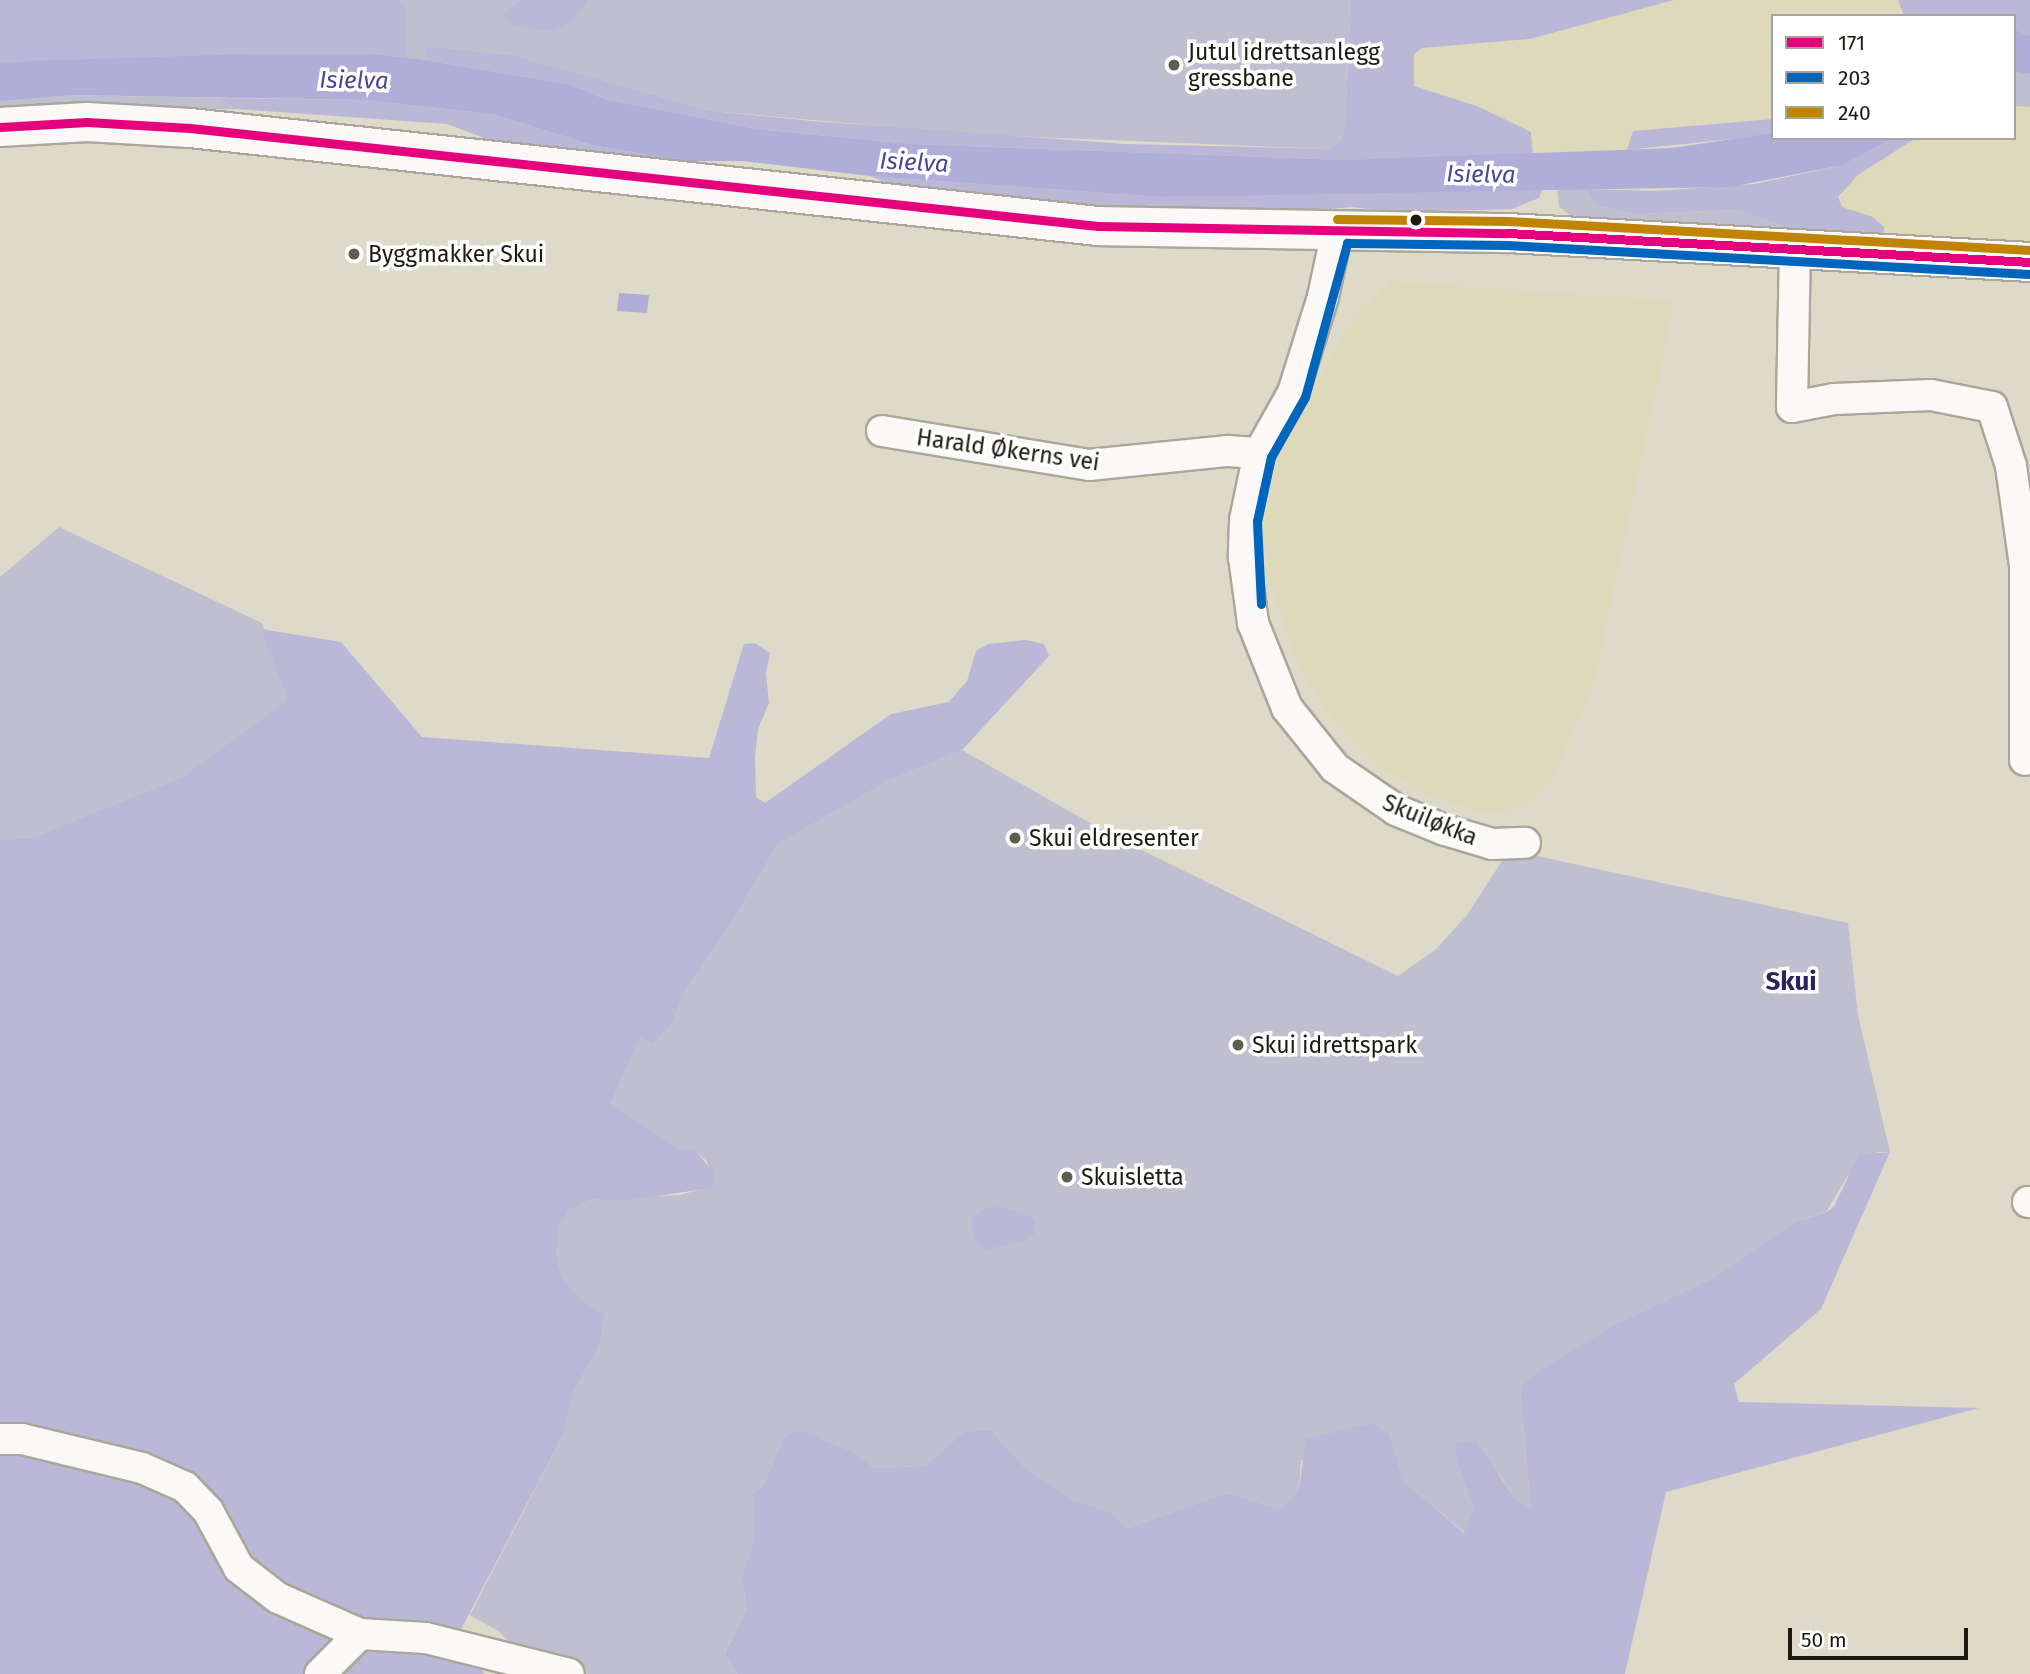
<!DOCTYPE html>
<meta charset="utf-8">
<style>
body{margin:0}
#map{position:relative;width:2030px;height:1674px;overflow:hidden;background:#dedac9;font-family:"Fira Sans",sans-serif}
div>[style]{position:absolute}
.built>*{inset:0;background:#dfd9bc}
.green>*{inset:0;background:#c0bfcf}
.forest>*{inset:0;background:#bab8d6}
.water>*{inset:0;background:#afaed8}
.roads{filter:drop-shadow(2px 0 #aaa79a) drop-shadow(-2px 0 #aaa79a) drop-shadow(0 2px #aaa79a) drop-shadow(0 -2px #aaa79a)}
.minor>*{height:30px;margin:-15px;padding:0 15px;transform-origin:15px;border-radius:15px;background:#faf9f7}
.major>*{height:38px;margin:-19px;padding:0 19px;transform-origin:19px;border-radius:19px;background:#faf9f7}
.bus-1>*{height:9px;margin:-4.5px;padding:0 4.5px;transform-origin:4.5px;border-radius:4.5px;background:#e5007d}
.bus-2>*{height:9px;margin:-4.5px;padding:0 4.5px;transform-origin:4.5px;border-radius:4.5px;background:#0065bd}
.bus-3>*{height:9px;margin:-4.5px;padding:0 4.5px;transform-origin:4.5px;border-radius:4.5px;background:#c08304}
.dots>*{width:19px;height:19px;translate:-50% -50%;box-sizing:border-box;border:4px solid #fff;border-radius:50%}
span{translate:-50% -50%;white-space:nowrap;text-align:center;line-height:1.15;-webkit-text-stroke:7px #fff;paint-order:stroke}
.poi-label{font-size:23px;color:#1c190e}
.left{translate:0 -50%;text-align:left}
.street-label{font-size:23px;color:#1c190e}
.water-label{font-size:24px;color:#4b4596;font-style:italic}
.quarter-label{font-size:26px;color:#2a245e;font-weight:700}
.legend{position:absolute;left:1771px;top:14px;width:245px;height:126px;box-sizing:border-box;background:#fff;border:2px solid #a4a39f;margin:0;padding:9px 12px;list-style:none;font-size:21px;color:#1c190e}
.legend li{display:flex;align-items:center;gap:14px;height:35px}
.legend b{width:35px;border:2px solid #a4a39f}
.scale{position:absolute;left:1788px;top:1628px;width:180px;height:32px;box-sizing:border-box;border:4px solid #1c190e;border-top:0;padding-left:9px;font-size:21px;line-height:24px;white-space:nowrap;color:#1c190e;-webkit-text-stroke:5px #fff;paint-order:stroke}
</style>
<div id="map">
<div class="built">
<div style="clip-path:polygon(1674px 0,1898px 0,1904px 16px,1773px 16px,1773px 119px,1633px 131px,1627px 150px,1533px 156px,1530px 132px,1477px 106px,1414px 86px,1414px 54px,1421px 48px,1530px 39px)"></div>
<div style="clip-path:polygon(2014px 106px,2030px 107px,2030px 248px,1884px 237px,1856px 211px,1841px 207px,1841px 190px,1884px 155px,1916px 138px,2014px 138px)"></div>
<div style="clip-path:polygon(1390px 281px,1675px 301px,1593px 686px,1551px 782px,1523px 807px,1487px 814px,1434px 798px,1379px 768px,1335px 722px,1299px 668px,1272px 591px,1263px 532px,1276px 459px,1342px 334px)"></div>
</div>
<div class="green">
<div style="clip-path:polygon(399px 0,520px 0,504px 13px,582px 7px,589px 0,1351px 0,1345px 122px,1341px 141px,1328px 149px,983px 135px,712px 111px,513px 55px,426px 46px,426px 60px,406px 58px,406px 9px)"></div>
<div style="clip-path:polygon(2014px 72px,2030px 74px,2030px 107px,2014px 106px)"></div>
<div style="clip-path:polygon(74px 95px,217px 98px,236px 109px,0 112px,0 101px)"></div>
<div style="clip-path:polygon(1557px 188px,1585px 189px,1595px 205px,1634px 214px,1739px 210px,1801px 233px,1580px 222px,1559px 207px)"></div>
<div style="clip-path:polygon(59px 527px,262px 623px,289px 700px,182px 777px,34px 837px,0 840px,0 577px)"></div>
<div style="clip-path:polygon(962px 750px,1113px 836px,1398px 976px,1436px 949px,1467px 915px,1509px 850px,1848px 923px,1858px 1015px,1890px 1152px,1878px 1152px,1847px 1177px,1826px 1212px,1795px 1222px,1713px 1278px,1612px 1326px,1536px 1372px,1520px 1387px,1531px 1510px,1515px 1499px,1499px 1474px,1456px 1460px,1474px 1509px,1465px 1533px,1404px 1481px,1389px 1433px,1373px 1423px,1355px 1428px,1301px 1461px,1299px 1489px,1281px 1509px,1227px 1493px,1128px 1528px,1109px 1511px,1074px 1500px,1026px 1469px,990px 1429px,964px 1432px,925px 1466px,874px 1468px,857px 1454px,783px 1438px,764px 1485px,753px 1493px,754px 1540px,742px 1578px,747px 1609px,725px 1651px,737px 1674px,588px 1674px,522px 1657px,500px 1632px,470px 1615px,564px 1433px,575px 1389px,600px 1344px,605px 1315px,581px 1299px,562px 1277px,556px 1255px,559px 1227px,568px 1209px,593px 1199px,679px 1195px,712px 1187px,707px 1161px,694px 1150px,680px 1149px,611px 1103px,640px 1036px,652px 1045px,672px 1024px,686px 988px,729px 927px,778px 844px,888px 781px)"></div>
</div>
<div class="forest">
<div style="clip-path:polygon(0 0,399px 0,406px 9px,406px 58px,372px 54px,0 62px)"></div>
<div style="clip-path:polygon(520px 0,589px 0,571px 22px,553px 31px,517px 27px,505px 21px,504px 13px)"></div>
<div style="clip-path:polygon(1351px 0,1674px 0,1530px 39px,1422px 48px,1414px 54px,1414px 86px,1477px 106px,1531px 132px,1533px 156px,1344px 160px,910px 144px,758px 129px,604px 99px,572px 85px,426px 60px,426px 46px,513px 55px,712px 111px,812px 121px,1126px 144px,1328px 149px,1341px 141px,1345px 122px)"></div>
<div style="clip-path:polygon(1898px 0,2030px 0,2030px 36px,2014px 29px,2014px 16px,1904px 16px)"></div>
<div style="clip-path:polygon(217px 98px,364px 100px,493px 114px,592px 145px,682px 161px,662px 163px,516px 150px,447px 124px,236px 109px)"></div>
<div style="clip-path:polygon(1773px 119px,1773px 133px,1751px 137px,1627px 150px,1633px 131px)"></div>
<div style="clip-path:polygon(1894px 138px,1916px 138px,1858px 175px,1838px 197px,1842px 207px,1873px 217px,1884px 227px,1884px 237px,1801px 233px,1739px 210px,1634px 214px,1595px 205px,1585px 189px,1655px 191px,1754px 184px,1843px 165px)"></div>
<div style="clip-path:polygon(870px 176px,1161px 197px,1543px 187px,1539px 198px,1512px 209px,1399px 212px,1351px 207px,1264px 215px,1175px 215px,905px 190px)"></div>
<div style="clip-path:polygon(261px 629px,341px 642px,422px 737px,709px 758px,744px 644px,755px 643px,770px 653px,766px 673px,769px 703px,758px 729px,755px 757px,756px 797px,765px 803px,891px 714px,949px 702px,967px 681px,976px 651px,988px 644px,1026px 640px,1044px 644px,1049px 656px,962px 750px,888px 781px,778px 844px,729px 927px,686px 988px,672px 1024px,652px 1045px,640px 1037px,611px 1103px,680px 1149px,694px 1149px,714px 1173px,712px 1188px,629px 1200px,593px 1199px,569px 1209px,559px 1227px,556px 1255px,562px 1277px,581px 1299px,605px 1315px,600px 1344px,575px 1389px,564px 1433px,447px 1656px,481px 1667px,484px 1674px,0 1674px,0 840px,34px 837px,182px 777px,288px 700px)"></div>
<div style="clip-path:polygon(1890px 1152px,1821px 1309px,1734px 1384px,1739px 1402px,1979px 1408px,1666px 1492px,1625px 1674px,737px 1674px,725px 1652px,747px 1609px,742px 1578px,754px 1540px,753px 1493px,764px 1485px,783px 1438px,798px 1430px,857px 1454px,874px 1468px,925px 1466px,964px 1432px,990px 1429px,1026px 1469px,1074px 1500px,1109px 1511px,1128px 1528px,1227px 1493px,1281px 1509px,1299px 1489px,1306px 1439px,1373px 1423px,1389px 1433px,1404px 1481px,1464px 1533px,1474px 1509px,1456px 1460px,1456px 1442px,1476px 1441px,1515px 1499px,1531px 1509px,1520px 1387px,1536px 1372px,1612px 1326px,1713px 1278px,1795px 1222px,1827px 1212px,1834px 1206px,1859px 1155px)"></div>
<div style="clip-path:polygon(995px 1204px,1031px 1216px,1036px 1225px,1034px 1234px,1026px 1240px,984px 1250px,973px 1237px,972px 1217px)"></div>
</div>
<div class="water">
<div style="clip-path:polygon(2014px 29px,2030px 36px,2030px 74px,2014px 72px)"></div>
<div style="clip-path:polygon(249px 54px,372px 54px,426px 60px,572px 85px,604px 99px,758px 129px,910px 144px,1344px 160px,1672px 148px,1773px 133px,1773px 138px,1894px 138px,1843px 165px,1730px 187px,1161px 197px,870px 176px,743px 161px,682px 161px,592px 145px,493px 114px,364px 100px,74px 95px,0 101px,0 62px)"></div>
<div style="clip-path:polygon(619px 293px,649px 295px,647px 313px,617px 311px)"></div>
</div>
<div class="roads">
<div class="minor">
<div style="left:1337px;top:231px;width:67px;rotate:102deg"></div>
<div style="left:1323px;top:297px;width:101px;rotate:107.4deg"></div>
<div style="left:1293px;top:393px;width:69px;rotate:119.5deg"></div>
<div style="left:1259px;top:453px;width:68px;rotate:101.8deg"></div>
<div style="left:1245px;top:520px;width:37px;rotate:92deg"></div>
<div style="left:1244px;top:557px;width:67px;rotate:82.2deg"></div>
<div style="left:1253px;top:623px;width:92px;rotate:68.2deg"></div>
<div style="left:1287px;top:708px;width:77px;rotate:51.3deg"></div>
<div style="left:1335px;top:768px;width:74px;rotate:34.5deg"></div>
<div style="left:1396px;top:810px;width:53px;rotate:22.2deg"></div>
<div style="left:1445px;top:830px;width:49px;rotate:16.6deg"></div>
<div style="left:1492px;top:844px;width:33px;rotate:-2deg"></div>
<div style="left:1795px;top:247px;width:160px;rotate:91.1deg"></div>
<div style="left:1792px;top:407px;width:43px;rotate:-10.8deg"></div>
<div style="left:1834px;top:399px;width:97px;rotate:-2.4deg"></div>
<div style="left:1931px;top:395px;width:62px;rotate:11.1deg"></div>
<div style="left:1992px;top:407px;width:62px;rotate:72.1deg"></div>
<div style="left:2011px;top:466px;width:101px;rotate:82deg"></div>
<div style="left:2025px;top:566px;width:194px;rotate:90deg"></div>
<div style="left:882px;top:431px;width:210px;rotate:9.3deg"></div>
<div style="left:1089px;top:465px;width:140px;rotate:-5.8deg"></div>
<div style="left:1228px;top:451px;width:31px;rotate:4deg"></div>
<div style="left:2028px;top:1202px;width:2px"></div>
<div style="left:0;top:1439px;width:22px"></div>
<div style="left:22px;top:1439px;width:123px;rotate:13.6deg"></div>
<div style="left:142px;top:1468px;width:47px;rotate:23.8deg"></div>
<div style="left:185px;top:1487px;width:33px;rotate:46deg"></div>
<div style="left:208px;top:1511px;width:65px;rotate:61.5deg"></div>
<div style="left:239px;top:1568px;width:49px;rotate:37.6deg"></div>
<div style="left:278px;top:1598px;width:90px;rotate:23.7deg"></div>
<div style="left:360px;top:1634px;width:66px;rotate:3.5deg"></div>
<div style="left:426px;top:1638px;width:147px;rotate:14.1deg"></div>
<div style="left:320px;top:1674px;width:57px;rotate:-45deg"></div>
</div>
<div class="major">
<div style="left:0;top:127px;width:87px;rotate:-3.3deg"></div>
<div style="left:87px;top:122px;width:103px;rotate:3.3deg"></div>
<div style="left:190px;top:128px;width:913px;rotate:6.16deg"></div>
<div style="left:1098px;top:226px;width:409px;rotate:1deg"></div>
<div style="left:1507px;top:233px;width:524px;rotate:3.17deg"></div>
</div>
</div>
<div class="bus-1">
<div style="left:0;top:127px;width:87px;rotate:-3.3deg"></div>
<div style="left:87px;top:122px;width:103px;rotate:3.3deg"></div>
<div style="left:190px;top:128px;width:913px;rotate:6.16deg"></div>
<div style="left:1098px;top:226px;width:409px;rotate:1deg"></div>
<div style="left:1507px;top:233px;width:524px;rotate:3.17deg"></div>
</div>
<div class="bus-2">
<div style="left:1261px;top:604px;width:83px;rotate:-92.8deg"></div>
<div style="left:1257px;top:521px;width:66px;rotate:-77.7deg"></div>
<div style="left:1271px;top:457px;width:69px;rotate:-60.5deg"></div>
<div style="left:1305px;top:397px;width:160px;rotate:-74.7deg"></div>
<div style="left:1347px;top:243px;width:160px;rotate:0.7deg"></div>
<div style="left:1507px;top:245px;width:523px;rotate:3.18deg"></div>
</div>
<div class="bus-3">
<div style="left:1337px;top:219px;width:171px;rotate:0.7deg"></div>
<div style="left:1508px;top:221px;width:523px;rotate:3.18deg"></div>
</div>
<div class="dots">
<div style="left:1174px;top:65px;background:#605d4f"></div>
<div style="left:1416px;top:220px;background:#1c190e"></div>
<div style="left:354px;top:254px;background:#605d4f"></div>
<div style="left:1015px;top:838px;background:#605d4f"></div>
<div style="left:1238px;top:1045px;background:#605d4f"></div>
<div style="left:1067px;top:1177px;background:#605d4f"></div>
</div>
<div class="poi-label">
<span class="left" style="left:1188px;top:65px">Jutul idrettsanlegg<br>gressbane</span>
<span class="left" style="left:368px;top:254px">Byggmakker Skui</span>
<span class="left" style="left:1029px;top:838px">Skui eldresenter</span>
<span class="left" style="left:1252px;top:1045px">Skui idrettspark</span>
<span class="left" style="left:1081px;top:1177px">Skuisletta</span>
</div>
<div class="street-label">
<span style="left:1008px;top:450px;rotate:8deg">Harald Økerns vei</span>
<span style="left:1430px;top:820px;rotate:22deg">Skuiløkka</span>
</div>
<div class="water-label">
<span style="left:354px;top:81px;rotate:1deg">Isielva</span>
<span style="left:914px;top:163px;rotate:3deg">Isielva</span>
<span style="left:1481px;top:175px;rotate:1deg">Isielva</span>
</div>
<div class="quarter-label">
<span style="left:1791px;top:982px">Skui</span>
</div>
<ul class="legend">
<li><b style="height:9px;background:#e5007d"></b>171</li>
<li><b style="height:9px;background:#0065bd"></b>203</li>
<li><b style="height:9px;background:#c08304"></b>240</li>
</ul>
<div class="scale">50 m</div>
</div>
